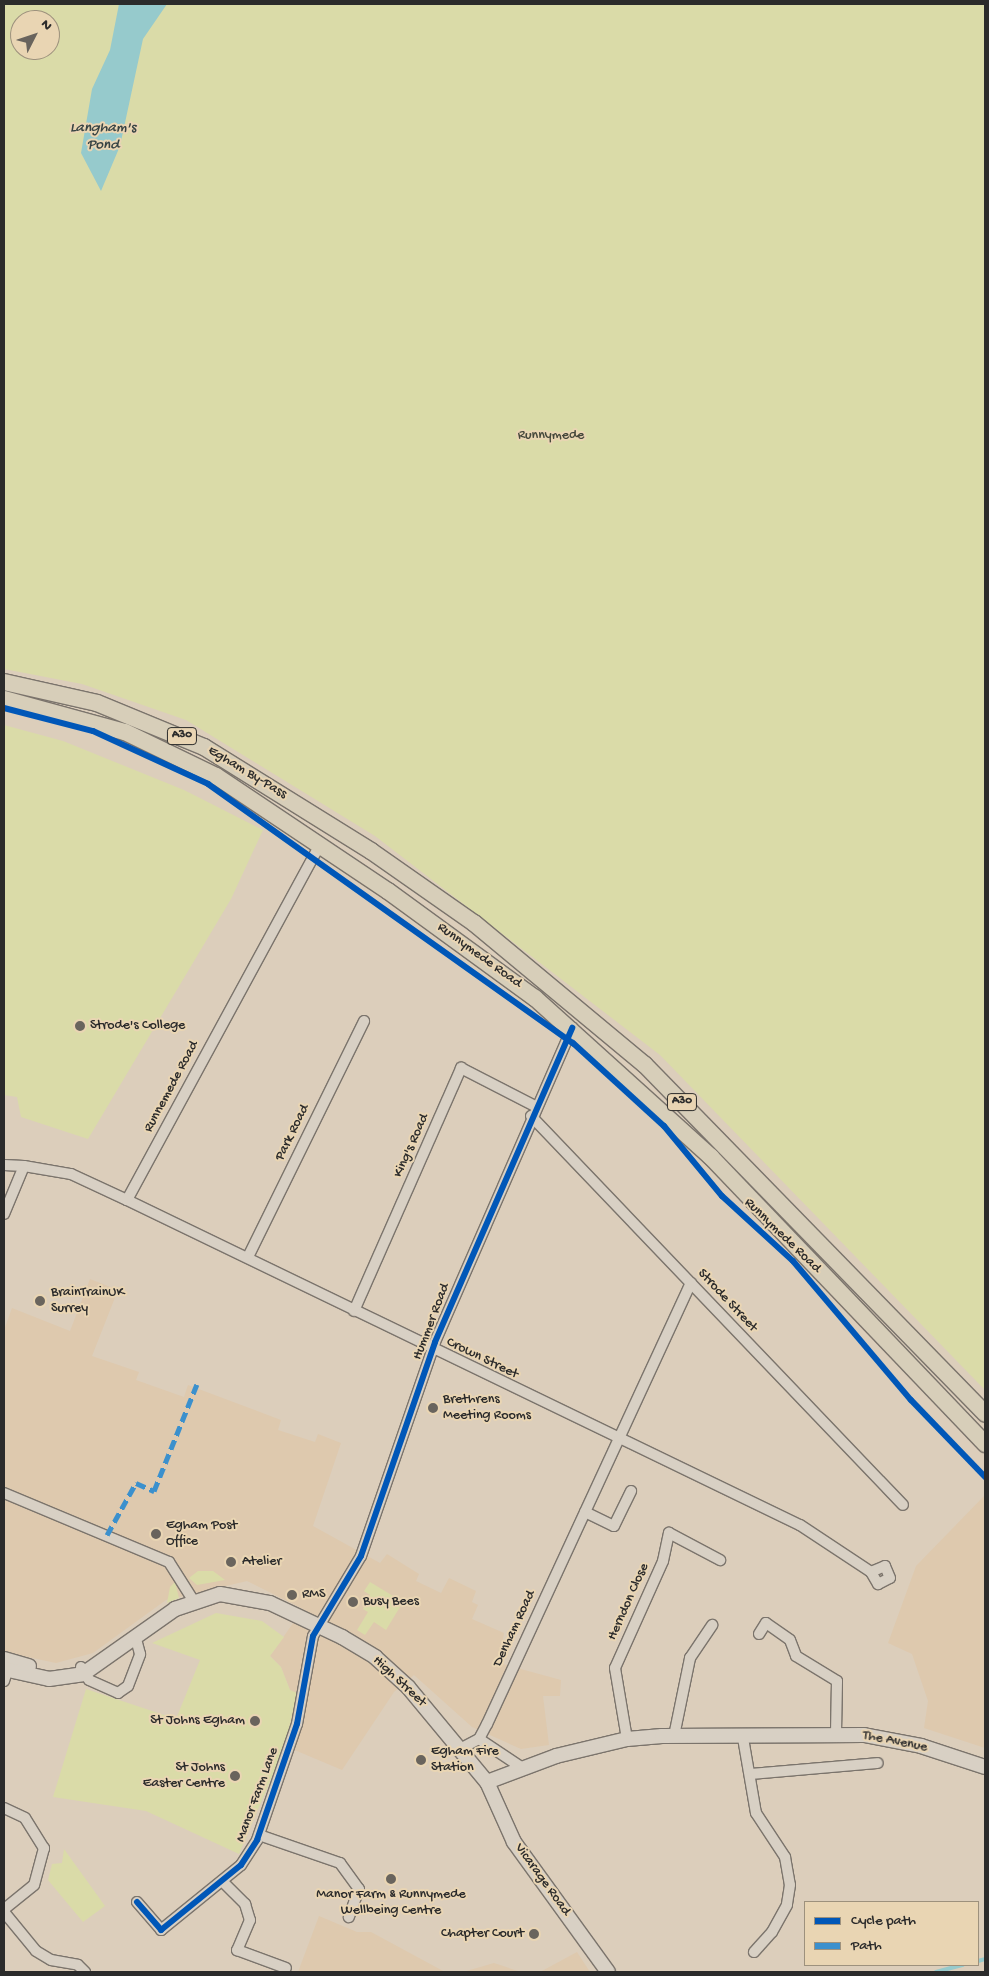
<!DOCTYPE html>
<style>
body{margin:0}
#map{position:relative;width:989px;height:1976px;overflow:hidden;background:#dccebb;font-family:"Gochi Hand",sans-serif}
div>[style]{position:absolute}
.built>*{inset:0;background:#dec9ae}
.green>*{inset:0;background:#dadba8}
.water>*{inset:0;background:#96cacc}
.stream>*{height:4px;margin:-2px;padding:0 2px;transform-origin:2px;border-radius:2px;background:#96cacc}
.roads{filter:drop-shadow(1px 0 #7b746c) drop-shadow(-1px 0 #7b746c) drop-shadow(0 1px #7b746c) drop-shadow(0 -1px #7b746c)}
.minor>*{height:10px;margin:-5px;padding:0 5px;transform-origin:5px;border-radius:5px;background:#d8d0c4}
.secondary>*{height:14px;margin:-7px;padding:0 7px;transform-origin:7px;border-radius:7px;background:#d8d0c4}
.primary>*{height:16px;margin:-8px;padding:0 8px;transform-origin:8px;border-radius:8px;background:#d7ceb9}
.quiet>*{height:5px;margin-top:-2.5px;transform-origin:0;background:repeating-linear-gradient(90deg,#3b90cd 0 10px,transparent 0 15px)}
.cycleway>*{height:6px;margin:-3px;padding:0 3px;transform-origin:3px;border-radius:3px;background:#0057b8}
.dots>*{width:14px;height:14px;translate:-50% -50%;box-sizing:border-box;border:2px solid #e9d5b3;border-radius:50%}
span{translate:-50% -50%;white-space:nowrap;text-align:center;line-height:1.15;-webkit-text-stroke:4px #e9d5b3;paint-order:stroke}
.shield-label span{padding:1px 4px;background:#e9d5b3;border:1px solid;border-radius:4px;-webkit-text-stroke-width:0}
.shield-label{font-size:12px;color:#2b2b2b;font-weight:700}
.park-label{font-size:14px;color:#45473b}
.street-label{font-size:14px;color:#2b2b2b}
.poi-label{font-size:14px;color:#2b2b2b}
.left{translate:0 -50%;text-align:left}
.right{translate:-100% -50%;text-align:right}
.water-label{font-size:15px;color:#374344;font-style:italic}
.frame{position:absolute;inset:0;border:5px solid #2b2b2b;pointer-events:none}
.legend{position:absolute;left:804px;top:1901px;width:175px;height:65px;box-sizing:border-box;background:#e9d5b3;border:1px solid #9d917d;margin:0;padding:6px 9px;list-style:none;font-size:15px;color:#2b2b2b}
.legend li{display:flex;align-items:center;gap:10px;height:25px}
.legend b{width:25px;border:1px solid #9d917d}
.north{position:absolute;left:10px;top:10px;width:50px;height:50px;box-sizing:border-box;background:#e9d5b3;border:1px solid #9d917d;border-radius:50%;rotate:49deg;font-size:14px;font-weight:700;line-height:20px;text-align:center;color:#2b2b2b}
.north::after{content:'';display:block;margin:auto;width:18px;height:22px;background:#69645d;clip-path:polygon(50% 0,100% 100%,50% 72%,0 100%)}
</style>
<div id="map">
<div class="built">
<div style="clip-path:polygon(90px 1279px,118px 1290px,92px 1356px,139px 1372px,136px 1380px,184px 1397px,188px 1385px,281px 1420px,278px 1430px,315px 1442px,318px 1434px,341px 1443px,313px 1526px,380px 1563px,387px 1554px,419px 1574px,416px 1581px,441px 1593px,449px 1578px,476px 1591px,472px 1602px,478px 1605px,472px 1619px,504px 1633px,499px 1663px,561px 1680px,560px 1696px,543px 1696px,549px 1745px,521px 1749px,472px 1727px,414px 1675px,394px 1692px,342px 1770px,285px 1746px,290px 1690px,281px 1667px,270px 1656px,303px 1609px,247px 1581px,166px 1600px,93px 1653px,56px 1663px,4px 1652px,4px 1330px,12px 1308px,70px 1331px)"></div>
<div style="clip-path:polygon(985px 1495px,985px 1748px,924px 1728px,928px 1701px,912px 1654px,888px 1643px,916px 1566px)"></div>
<div style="clip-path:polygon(319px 1916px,357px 1932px,371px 1932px,445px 1972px,298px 1972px)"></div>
<div style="clip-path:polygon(577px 1952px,590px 1972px,540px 1972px)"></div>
<div style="clip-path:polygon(494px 1963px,521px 1972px,463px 1972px)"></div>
</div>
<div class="green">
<div style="clip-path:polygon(evenodd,4px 4px,985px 4px,985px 1390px,660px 1055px,375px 836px,186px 720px,82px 684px,4px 669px,4px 4px,20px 20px,50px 20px,50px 50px,20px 50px,20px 20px)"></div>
<div style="clip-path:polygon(4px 725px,63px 741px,184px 790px,263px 830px,231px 899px,88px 1139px,21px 1117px,17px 1097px,4px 1095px)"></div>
<div style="clip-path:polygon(198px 1571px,213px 1571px,225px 1580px,197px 1585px,189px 1578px)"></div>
<div style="clip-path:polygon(175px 1582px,179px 1598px,167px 1603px,170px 1587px)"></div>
<div style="clip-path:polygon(370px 1582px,403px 1602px,386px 1630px,374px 1622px,365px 1635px,357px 1630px,368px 1612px,363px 1609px,370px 1595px,364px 1591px)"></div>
<div style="clip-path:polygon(216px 1613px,262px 1621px,284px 1637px,270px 1656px,281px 1667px,290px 1690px,297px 1693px,285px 1746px,239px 1854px,146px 1811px,53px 1797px,86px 1689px,176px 1719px,200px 1660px,152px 1643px)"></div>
<div style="clip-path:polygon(64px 1849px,105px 1906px,83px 1922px,48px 1880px,52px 1864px,62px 1863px)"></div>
</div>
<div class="water">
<div style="clip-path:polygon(119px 4px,167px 4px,143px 39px,120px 146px,101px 191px,81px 153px,92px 89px,110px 50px)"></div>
</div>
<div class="stream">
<div style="left:978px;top:1961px;width:7px;rotate:-16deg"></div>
<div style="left:936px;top:1972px;width:28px;rotate:-15deg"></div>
</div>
<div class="roads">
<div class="minor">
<div style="left:531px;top:1116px;width:538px;rotate:46.28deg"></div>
<div style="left:4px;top:1165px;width:20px;rotate:3deg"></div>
<div style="left:127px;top:1200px;width:747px;rotate:25.78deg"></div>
<div style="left:800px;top:1525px;width:85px;rotate:33.5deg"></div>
<div style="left:871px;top:1572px;width:14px;rotate:60deg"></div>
<div style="left:878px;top:1584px;width:13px;rotate:-27deg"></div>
<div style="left:890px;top:1578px;width:13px;rotate:-113deg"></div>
<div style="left:885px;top:1566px;width:15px;rotate:157deg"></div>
<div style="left:4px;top:1214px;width:52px;rotate:-67.4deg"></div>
<div style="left:24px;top:1166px;width:48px;rotate:9.7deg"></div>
<div style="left:71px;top:1174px;width:62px;rotate:24.9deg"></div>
<div style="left:127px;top:1200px;width:405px;rotate:-61.5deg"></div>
<div style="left:248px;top:1257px;width:263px;rotate:-63.8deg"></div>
<div style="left:354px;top:1311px;width:266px;rotate:-66.2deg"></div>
<div style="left:461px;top:1068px;width:83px;rotate:27.2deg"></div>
<div style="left:4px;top:1493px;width:179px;rotate:22.7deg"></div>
<div style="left:169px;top:1562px;width:45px;rotate:57.7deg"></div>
<div style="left:585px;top:1512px;width:32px;rotate:26deg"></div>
<div style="left:614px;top:1526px;width:39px;rotate:-64deg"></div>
<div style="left:759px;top:1634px;width:13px;rotate:-58deg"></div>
<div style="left:766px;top:1623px;width:29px;rotate:35deg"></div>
<div style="left:790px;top:1640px;width:17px;rotate:69deg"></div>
<div style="left:796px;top:1656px;width:48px;rotate:31.4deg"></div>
<div style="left:837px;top:1681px;width:54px;rotate:91.1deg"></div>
<div style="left:81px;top:1667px;width:15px;rotate:58deg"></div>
<div style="left:89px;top:1680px;width:32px;rotate:24deg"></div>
<div style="left:118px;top:1693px;width:12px;rotate:-35deg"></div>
<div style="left:128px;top:1686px;width:34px;rotate:-69deg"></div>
<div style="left:140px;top:1654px;width:16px;rotate:-105deg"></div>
<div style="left:4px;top:1681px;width:17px;rotate:-73deg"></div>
<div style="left:674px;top:1736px;width:80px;rotate:-78.4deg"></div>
<div style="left:690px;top:1658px;width:40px;rotate:-56deg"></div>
<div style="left:743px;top:1738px;width:76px;rotate:80.2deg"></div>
<div style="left:756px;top:1813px;width:53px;rotate:56.6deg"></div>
<div style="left:785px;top:1857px;width:28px;rotate:80deg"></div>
<div style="left:790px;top:1885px;width:20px;rotate:99deg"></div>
<div style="left:787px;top:1905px;width:31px;rotate:119deg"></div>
<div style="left:772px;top:1932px;width:27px;rotate:132deg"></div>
<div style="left:479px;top:1739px;width:50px;rotate:33.7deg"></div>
<div style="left:627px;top:1739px;width:72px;rotate:-99.6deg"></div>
<div style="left:615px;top:1668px;width:117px;rotate:-65.8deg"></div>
<div style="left:663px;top:1561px;width:29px;rotate:-78deg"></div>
<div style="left:669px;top:1533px;width:58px;rotate:27.9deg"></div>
<div style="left:460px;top:1749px;width:21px;rotate:-28deg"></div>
<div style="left:479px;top:1739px;width:17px;rotate:-62deg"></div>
<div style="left:487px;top:1724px;width:486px;rotate:-65.2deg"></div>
<div style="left:750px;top:1774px;width:128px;rotate:-4.9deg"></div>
<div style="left:4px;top:1808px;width:23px;rotate:25deg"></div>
<div style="left:25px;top:1818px;width:36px;rotate:58deg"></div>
<div style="left:44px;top:1848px;width:38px;rotate:105deg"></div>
<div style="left:34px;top:1885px;width:38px;rotate:141deg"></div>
<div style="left:259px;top:1835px;width:86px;rotate:19.1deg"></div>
<div style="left:340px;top:1863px;width:32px;rotate:54deg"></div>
<div style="left:359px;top:1889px;width:30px;rotate:110deg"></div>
<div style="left:222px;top:1881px;width:33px;rotate:45deg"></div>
<div style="left:245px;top:1904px;width:17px;rotate:73deg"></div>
<div style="left:250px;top:1920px;width:33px;rotate:113deg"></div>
<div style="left:237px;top:1950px;width:52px;rotate:20.2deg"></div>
<div style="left:137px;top:1902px;width:37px;rotate:49deg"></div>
<div style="left:161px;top:1930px;width:103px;rotate:-39.1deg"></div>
<div style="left:241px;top:1865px;width:30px;rotate:-57deg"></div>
<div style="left:257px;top:1840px;width:123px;rotate:-71deg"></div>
<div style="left:297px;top:1724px;width:89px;rotate:-79.7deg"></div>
<div style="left:313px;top:1636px;width:93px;rotate:-59deg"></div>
<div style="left:361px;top:1556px;width:226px;rotate:-70.9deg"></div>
<div style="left:435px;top:1342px;width:343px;rotate:-66.4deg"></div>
<div style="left:4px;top:1912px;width:50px;rotate:50.6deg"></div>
<div style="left:36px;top:1951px;width:17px;rotate:31deg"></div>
<div style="left:51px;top:1960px;width:27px;rotate:10deg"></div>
<div style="left:78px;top:1965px;width:10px;rotate:45deg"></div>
</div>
<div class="secondary">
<div style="left:4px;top:1659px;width:26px;rotate:16deg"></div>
<div style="left:4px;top:1669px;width:46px;rotate:12.5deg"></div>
<div style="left:49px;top:1679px;width:34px;rotate:-8deg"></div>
<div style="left:83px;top:1674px;width:113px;rotate:-35.2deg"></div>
<div style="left:175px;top:1609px;width:47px;rotate:-18.4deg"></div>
<div style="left:220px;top:1594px;width:51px;rotate:10.2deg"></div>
<div style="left:270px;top:1603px;width:80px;rotate:25.3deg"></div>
<div style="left:342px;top:1637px;width:39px;rotate:31deg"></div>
<div style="left:375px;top:1657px;width:45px;rotate:42.3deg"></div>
<div style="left:408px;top:1687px;width:124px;rotate:50.3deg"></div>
<div style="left:487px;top:1782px;width:66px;rotate:65.8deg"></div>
<div style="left:514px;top:1842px;width:160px;rotate:54.1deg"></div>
<div style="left:487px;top:1782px;width:74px;rotate:-20.6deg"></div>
<div style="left:556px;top:1756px;width:73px;rotate:-13.5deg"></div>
<div style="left:627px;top:1739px;width:35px;rotate:-5deg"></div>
<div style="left:662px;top:1736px;width:202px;rotate:-0.3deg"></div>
<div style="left:864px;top:1735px;width:58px;rotate:10.9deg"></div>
<div style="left:921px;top:1746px;width:67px;rotate:18.2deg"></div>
</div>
<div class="primary">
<div style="left:4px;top:682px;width:95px;rotate:12.7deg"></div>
<div style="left:97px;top:703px;width:116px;rotate:22.4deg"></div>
<div style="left:204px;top:747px;width:197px;rotate:31.9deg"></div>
<div style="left:371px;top:851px;width:126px;rotate:35deg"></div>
<div style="left:474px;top:923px;width:222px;rotate:39.7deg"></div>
<div style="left:645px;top:1065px;width:487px;rotate:45.7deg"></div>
<div style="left:4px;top:699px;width:125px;rotate:15.3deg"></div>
<div style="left:125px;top:732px;width:101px;rotate:25.8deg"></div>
<div style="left:216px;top:776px;width:207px;rotate:33.8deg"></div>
<div style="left:388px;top:891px;width:182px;rotate:36.1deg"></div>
<div style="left:535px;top:998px;width:237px;rotate:42.1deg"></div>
<div style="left:711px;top:1157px;width:397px;rotate:46.3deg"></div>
</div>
</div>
<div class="quiet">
<div style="left:107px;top:1535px;width:60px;rotate:-60.9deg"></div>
<div style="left:136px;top:1483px;width:20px;rotate:24deg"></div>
<div style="left:154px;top:1491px;width:115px;rotate:-68.1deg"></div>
</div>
<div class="cycleway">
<div style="left:4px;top:708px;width:92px;rotate:14.5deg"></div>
<div style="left:93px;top:731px;width:127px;rotate:24.7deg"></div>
<div style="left:208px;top:784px;width:448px;rotate:35.4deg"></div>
<div style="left:573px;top:1043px;width:123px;rotate:42.4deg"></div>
<div style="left:664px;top:1126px;width:91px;rotate:50.4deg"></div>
<div style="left:722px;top:1196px;width:96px;rotate:42.5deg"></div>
<div style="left:793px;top:1261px;width:182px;rotate:49.7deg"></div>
<div style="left:911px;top:1400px;width:107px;rotate:46.1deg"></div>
<div style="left:137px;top:1902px;width:37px;rotate:49deg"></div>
<div style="left:161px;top:1930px;width:103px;rotate:-39.1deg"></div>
<div style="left:241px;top:1865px;width:30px;rotate:-57deg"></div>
<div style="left:257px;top:1840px;width:123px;rotate:-71deg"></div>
<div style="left:297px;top:1724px;width:89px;rotate:-79.7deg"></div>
<div style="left:313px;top:1636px;width:93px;rotate:-59deg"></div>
<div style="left:361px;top:1556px;width:226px;rotate:-70.9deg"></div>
<div style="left:435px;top:1342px;width:343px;rotate:-66.4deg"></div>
</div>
<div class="dots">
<div style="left:80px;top:1026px;background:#69645d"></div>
<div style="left:40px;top:1301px;background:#69645d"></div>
<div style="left:433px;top:1408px;background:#69645d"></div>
<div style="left:156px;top:1534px;background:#69645d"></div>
<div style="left:231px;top:1562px;background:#69645d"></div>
<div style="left:292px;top:1595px;background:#69645d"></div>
<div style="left:353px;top:1602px;background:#69645d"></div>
<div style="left:255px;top:1721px;background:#69645d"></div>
<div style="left:421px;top:1760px;background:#69645d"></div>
<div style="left:235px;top:1776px;background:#69645d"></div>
<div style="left:391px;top:1879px;background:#69645d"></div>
<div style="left:534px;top:1934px;background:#69645d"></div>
</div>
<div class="shield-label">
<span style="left:182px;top:736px">A30</span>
<span style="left:682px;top:1102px">A30</span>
</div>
<div class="park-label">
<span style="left:551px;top:436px">Runnymede</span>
</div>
<div class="street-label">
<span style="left:247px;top:773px;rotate:31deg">Egham By-Pass</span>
<span style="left:479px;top:956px;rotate:36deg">Runnymede Road</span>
<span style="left:172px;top:1087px;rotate:-62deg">Runnemede Road</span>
<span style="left:293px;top:1133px;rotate:-64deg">Park Road</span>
<span style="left:412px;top:1146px;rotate:-66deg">King's Road</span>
<span style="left:782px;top:1236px;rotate:44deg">Runnymede Road</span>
<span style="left:727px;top:1301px;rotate:47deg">Strode Street</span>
<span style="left:432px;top:1322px;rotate:-69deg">Hummer Road</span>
<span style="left:482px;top:1359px;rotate:26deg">Crown Street</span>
<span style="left:629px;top:1602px;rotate:-66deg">Herndon Close</span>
<span style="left:515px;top:1629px;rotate:-65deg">Denham Road</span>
<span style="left:399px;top:1682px;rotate:43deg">High Street</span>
<span style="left:895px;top:1742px;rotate:11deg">The Avenue</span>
<span style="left:258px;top:1795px;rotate:-70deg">Manor Farm Lane</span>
<span style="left:542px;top:1880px;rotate:54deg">Vicarage Road</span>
</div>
<div class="poi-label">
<span class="left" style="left:90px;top:1026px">Strode's College</span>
<span class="left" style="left:51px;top:1301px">BrainTrainUK<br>Surrey</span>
<span class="left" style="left:443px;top:1408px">Brethrens<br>Meeting Rooms</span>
<span class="left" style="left:166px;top:1534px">Egham Post<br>Office</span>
<span class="left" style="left:242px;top:1562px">Atelier</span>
<span class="left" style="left:302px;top:1595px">RMS</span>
<span class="left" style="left:363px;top:1602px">Busy Bees</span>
<span class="right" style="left:245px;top:1721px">St Johns Egham</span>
<span class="left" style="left:431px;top:1760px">Egham Fire<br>Station</span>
<span class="right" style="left:225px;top:1776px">St Johns<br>Easter Centre</span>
<span style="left:391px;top:1903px">Manor Farm &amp; Runnymede<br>Wellbeing Centre</span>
<span class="right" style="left:524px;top:1934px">Chapter Court</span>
</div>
<div class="water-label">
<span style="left:103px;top:137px">Langham's<br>Pond</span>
</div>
<div class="frame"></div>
<ul class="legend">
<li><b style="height:6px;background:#0057b8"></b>Cycle path</li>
<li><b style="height:6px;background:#3b90cd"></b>Path</li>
</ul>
<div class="north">N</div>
</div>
